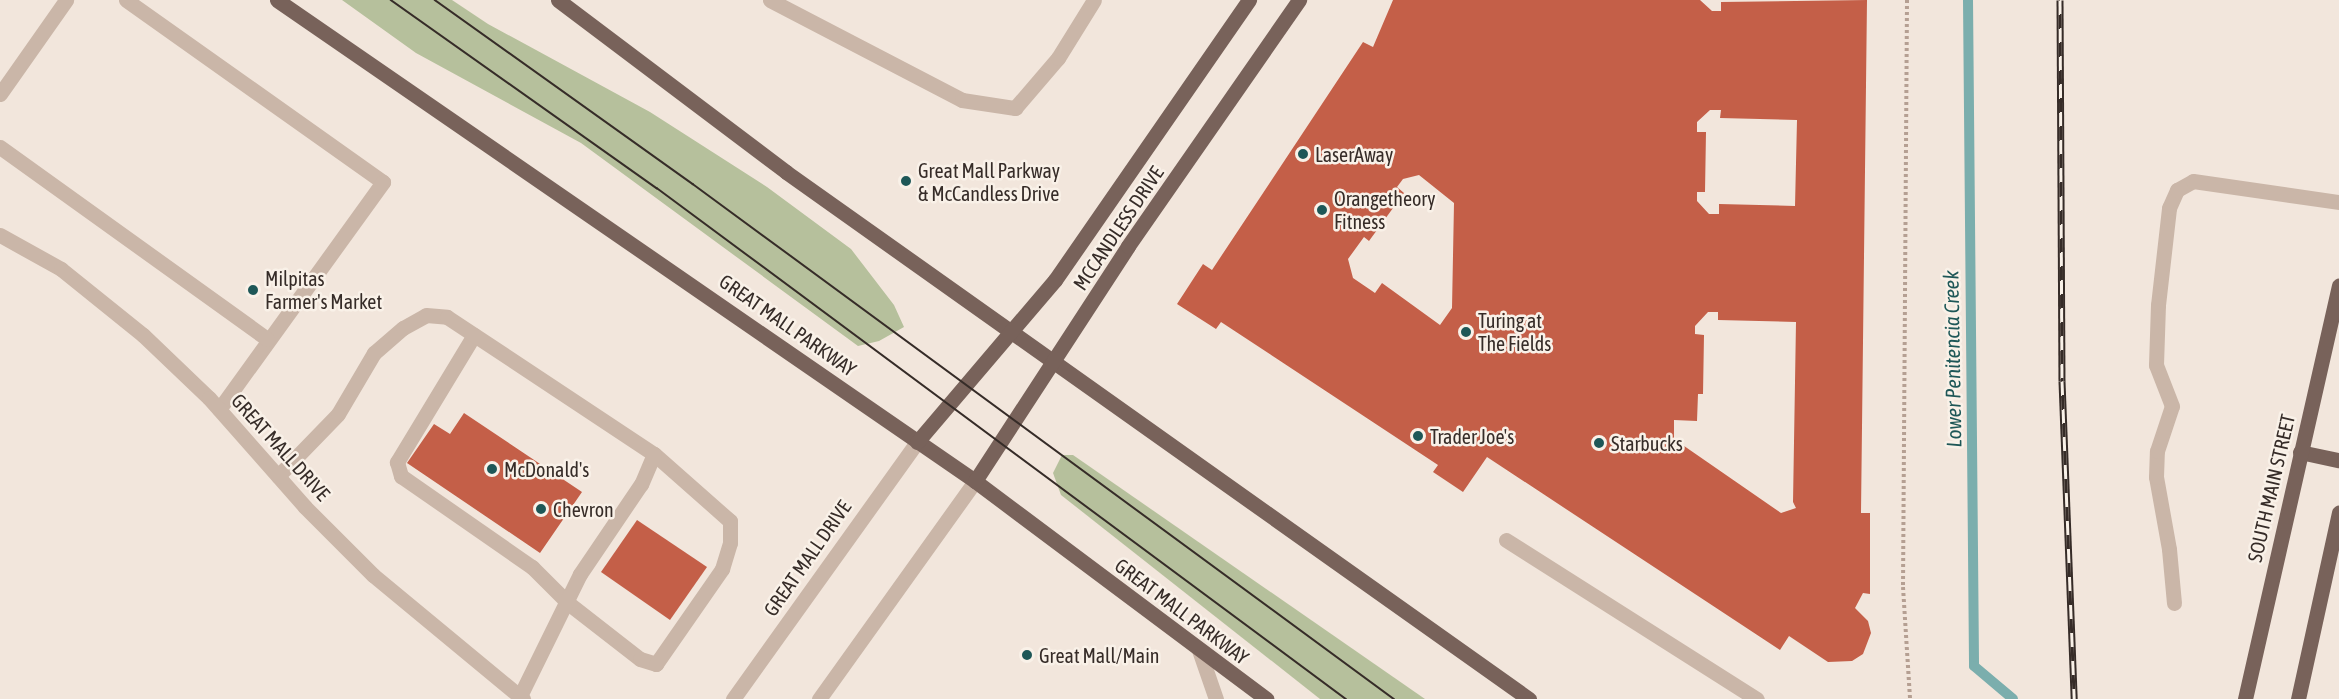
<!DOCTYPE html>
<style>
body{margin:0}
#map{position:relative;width:2339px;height:699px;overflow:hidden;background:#f2e6dc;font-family:"Asap Condensed",sans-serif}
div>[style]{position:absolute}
.green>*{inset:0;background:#b6c09c}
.stream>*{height:10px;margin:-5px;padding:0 5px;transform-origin:5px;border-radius:5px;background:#7baead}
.building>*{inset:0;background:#c45f48}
.path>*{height:4px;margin-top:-2px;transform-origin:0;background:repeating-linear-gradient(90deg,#b59f92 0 3px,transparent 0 6px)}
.minor>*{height:15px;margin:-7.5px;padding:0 7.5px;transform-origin:7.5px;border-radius:7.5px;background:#cab6a8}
.major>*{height:15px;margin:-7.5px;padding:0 7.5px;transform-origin:7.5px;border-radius:7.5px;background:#78625a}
.tram>*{height:1.5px;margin:-0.75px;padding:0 0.75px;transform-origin:0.75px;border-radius:0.75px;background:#362c28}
.rail>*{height:7px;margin-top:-3.5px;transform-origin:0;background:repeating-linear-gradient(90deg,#f9f1e8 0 14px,#362c28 0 28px);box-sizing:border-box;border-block:2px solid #362c28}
.dots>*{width:16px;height:16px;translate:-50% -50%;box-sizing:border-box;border:3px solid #f9f1e8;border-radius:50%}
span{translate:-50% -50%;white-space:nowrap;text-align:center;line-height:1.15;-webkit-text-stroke:5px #f9f1e8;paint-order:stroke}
.poi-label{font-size:20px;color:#362c28}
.left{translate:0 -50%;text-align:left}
.street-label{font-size:20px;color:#362c28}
.water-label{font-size:21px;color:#1e5757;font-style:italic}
</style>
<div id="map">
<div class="green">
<div style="clip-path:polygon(342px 0,452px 0,488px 24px,650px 112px,767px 187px,851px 249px,894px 305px,904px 327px,879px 341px,858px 346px,581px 143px,416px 53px)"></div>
<div style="clip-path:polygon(1062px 455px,1073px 455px,1425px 699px,1320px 699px,1061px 495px,1053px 473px)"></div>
</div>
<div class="stream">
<div style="left:1968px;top:0;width:666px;rotate:89.48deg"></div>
<div style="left:1974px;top:666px;width:51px;rotate:40.2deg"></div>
</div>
<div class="building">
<div style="clip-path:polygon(evenodd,1393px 0,1700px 0,1712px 11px,1721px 11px,1721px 2px,1867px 0,1861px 513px,1870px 513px,1870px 594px,1863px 593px,1855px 608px,1868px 621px,1871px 633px,1863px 654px,1852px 661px,1828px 662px,1789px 636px,1780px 650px,1487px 457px,1463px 492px,1433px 472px,1438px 465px,1221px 322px,1216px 329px,1177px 304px,1203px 264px,1212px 270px,1363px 42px,1373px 47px,1393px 0,1710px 110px,1721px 110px,1720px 118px,1797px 120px,1795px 206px,1719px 204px,1719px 214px,1709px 214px,1697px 201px,1697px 192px,1705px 192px,1706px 132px,1697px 132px,1697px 122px,1710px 110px,1393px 0,1419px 175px,1454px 203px,1452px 308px,1440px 325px,1382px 283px,1375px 293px,1353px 278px,1348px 259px,1364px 237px,1369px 241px,1404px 193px,1397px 187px,1403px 179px,1419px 175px,1393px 0,1708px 312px,1718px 312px,1718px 320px,1796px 322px,1793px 502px,1796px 508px,1781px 513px,1674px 439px,1674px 420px,1697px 421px,1698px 394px,1703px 394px,1704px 335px,1695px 334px,1695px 326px,1708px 312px)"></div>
<div style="clip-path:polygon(464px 413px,582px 492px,540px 553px,407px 463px,434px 424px,450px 434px)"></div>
<div style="clip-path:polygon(637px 520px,707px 567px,670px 620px,601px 572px)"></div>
</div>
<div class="path">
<div style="left:1907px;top:0;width:587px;rotate:90.39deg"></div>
<div style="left:1903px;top:587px;width:112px;rotate:86.4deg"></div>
</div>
<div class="minor">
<div style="left:126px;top:0;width:315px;rotate:35.3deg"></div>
<div style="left:383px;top:182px;width:280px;rotate:125.8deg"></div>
<div style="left:770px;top:0;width:216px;rotate:27.5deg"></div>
<div style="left:962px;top:100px;width:54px;rotate:8.6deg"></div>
<div style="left:1015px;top:108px;width:66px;rotate:-49.3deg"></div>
<div style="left:1058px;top:58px;width:68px;rotate:-58.2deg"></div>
<div style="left:0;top:94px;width:115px;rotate:-54.9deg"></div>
<div style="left:0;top:147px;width:329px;rotate:35.7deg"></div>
<div style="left:0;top:235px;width:70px;rotate:29.1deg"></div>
<div style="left:61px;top:269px;width:105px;rotate:38.8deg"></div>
<div style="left:143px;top:335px;width:91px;rotate:43.7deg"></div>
<div style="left:209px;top:398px;width:145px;rotate:48.6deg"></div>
<div style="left:305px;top:507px;width:96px;rotate:45deg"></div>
<div style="left:373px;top:575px;width:195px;rotate:39.6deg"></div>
<div style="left:474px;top:335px;width:149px;rotate:121.2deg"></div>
<div style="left:397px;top:462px;width:15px;rotate:74deg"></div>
<div style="left:401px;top:476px;width:160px;rotate:34.8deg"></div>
<div style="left:532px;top:567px;width:51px;rotate:45deg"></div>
<div style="left:568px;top:603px;width:91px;rotate:37.9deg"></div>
<div style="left:640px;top:659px;width:17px;rotate:17deg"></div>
<div style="left:656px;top:664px;width:116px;rotate:-55.2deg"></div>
<div style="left:722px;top:569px;width:27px;rotate:-73deg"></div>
<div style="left:730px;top:543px;width:22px;rotate:-90deg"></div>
<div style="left:730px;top:521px;width:101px;rotate:-138.6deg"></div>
<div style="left:278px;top:476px;width:86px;rotate:-45.9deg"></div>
<div style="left:338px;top:414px;width:71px;rotate:-59.5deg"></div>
<div style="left:374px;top:353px;width:38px;rotate:-41deg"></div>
<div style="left:403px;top:328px;width:26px;rotate:-29deg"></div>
<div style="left:426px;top:315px;width:21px;rotate:5deg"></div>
<div style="left:447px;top:317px;width:248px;rotate:33.5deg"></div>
<div style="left:654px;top:454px;width:33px;rotate:113deg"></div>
<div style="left:641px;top:484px;width:109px;rotate:124.1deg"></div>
<div style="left:580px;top:574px;width:136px;rotate:116.2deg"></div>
<div style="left:1506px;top:540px;width:297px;rotate:32.4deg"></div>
<div style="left:2174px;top:603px;width:54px;rotate:-95.3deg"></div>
<div style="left:2169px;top:549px;width:73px;rotate:-100.2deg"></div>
<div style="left:2156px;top:477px;width:26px;rotate:-88deg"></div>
<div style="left:2157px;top:451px;width:47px;rotate:-71.6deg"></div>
<div style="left:2172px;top:406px;width:44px;rotate:-111.3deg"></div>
<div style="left:2156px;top:365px;width:60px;rotate:-88.1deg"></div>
<div style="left:2158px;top:305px;width:98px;rotate:-83.5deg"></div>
<div style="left:2169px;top:208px;width:20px;rotate:-66deg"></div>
<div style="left:2177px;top:190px;width:18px;rotate:-29deg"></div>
<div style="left:2193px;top:181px;width:148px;rotate:8.2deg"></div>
<div style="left:1199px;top:650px;width:52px;rotate:70.9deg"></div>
<div style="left:733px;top:699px;width:316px;rotate:-54.4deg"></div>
<div style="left:819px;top:699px;width:268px;rotate:-54.4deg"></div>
</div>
<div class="major">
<div style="left:277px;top:0;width:848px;rotate:34.57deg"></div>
<div style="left:975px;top:481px;width:364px;rotate:36.8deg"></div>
<div style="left:558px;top:0;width:286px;rotate:37deg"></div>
<div style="left:786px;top:172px;width:911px;rotate:35.35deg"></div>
<div style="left:917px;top:442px;width:213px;rotate:-49.6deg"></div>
<div style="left:1055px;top:280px;width:341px;rotate:-55.3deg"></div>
<div style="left:2300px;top:452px;width:40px;rotate:12deg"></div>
<div style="left:975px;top:481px;width:280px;rotate:-56.9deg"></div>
<div style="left:1128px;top:246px;width:300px;rotate:-55.2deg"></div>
<div style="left:2245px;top:699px;width:424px;rotate:-77.2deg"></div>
<div style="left:2298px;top:699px;width:191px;rotate:-77.6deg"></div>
</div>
<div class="tram">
<div style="left:391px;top:0;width:326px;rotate:35.3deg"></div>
<div style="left:657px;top:188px;width:858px;rotate:36.56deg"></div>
<div style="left:435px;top:0;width:317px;rotate:35.5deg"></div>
<div style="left:693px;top:184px;width:870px;rotate:36.3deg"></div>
</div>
<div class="rail">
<div style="left:2060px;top:0;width:381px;rotate:89.7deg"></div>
<div style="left:2062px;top:381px;width:318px;rotate:87.8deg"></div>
</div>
<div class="dots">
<div style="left:1303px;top:154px;background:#1e5757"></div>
<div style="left:906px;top:181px;background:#1e5757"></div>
<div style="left:1322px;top:210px;background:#1e5757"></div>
<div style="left:253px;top:290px;background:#1e5757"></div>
<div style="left:1466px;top:332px;background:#1e5757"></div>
<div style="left:1418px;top:436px;background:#1e5757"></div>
<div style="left:1599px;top:443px;background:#1e5757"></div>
<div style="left:492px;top:469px;background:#1e5757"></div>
<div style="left:541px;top:509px;background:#1e5757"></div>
<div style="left:1027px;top:655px;background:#1e5757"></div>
</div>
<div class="poi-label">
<span class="left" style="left:1315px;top:154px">LaserAway</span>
<span class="left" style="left:918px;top:182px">Great Mall Parkway<br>&amp; McCandless Drive</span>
<span class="left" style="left:1334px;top:210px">Orangetheory<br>Fitness</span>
<span class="left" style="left:265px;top:290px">Milpitas<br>Farmer's Market</span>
<span class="left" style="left:1478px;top:332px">Turing at<br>The Fields</span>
<span class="left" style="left:1430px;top:436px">Trader Joe's</span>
<span class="left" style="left:1611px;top:443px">Starbucks</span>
<span class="left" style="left:504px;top:469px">McDonald's</span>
<span class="left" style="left:553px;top:509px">Chevron</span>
<span class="left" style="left:1039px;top:655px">Great Mall/Main</span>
</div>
<div class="street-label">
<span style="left:1118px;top:228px;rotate:-56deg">MCCANDLESS DRIVE</span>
<span style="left:788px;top:325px;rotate:35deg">GREAT MALL PARKWAY</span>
<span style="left:281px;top:447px;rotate:48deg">GREAT MALL DRIVE</span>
<span style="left:2271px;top:488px;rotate:-77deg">SOUTH MAIN STREET</span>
<span style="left:807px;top:558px;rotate:-55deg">GREAT MALL DRIVE</span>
<span style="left:1182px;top:611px;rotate:37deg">GREAT MALL PARKWAY</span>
</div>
<div class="water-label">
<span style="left:1952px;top:359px;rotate:-91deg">Lower Penitencia Creek</span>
</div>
</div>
